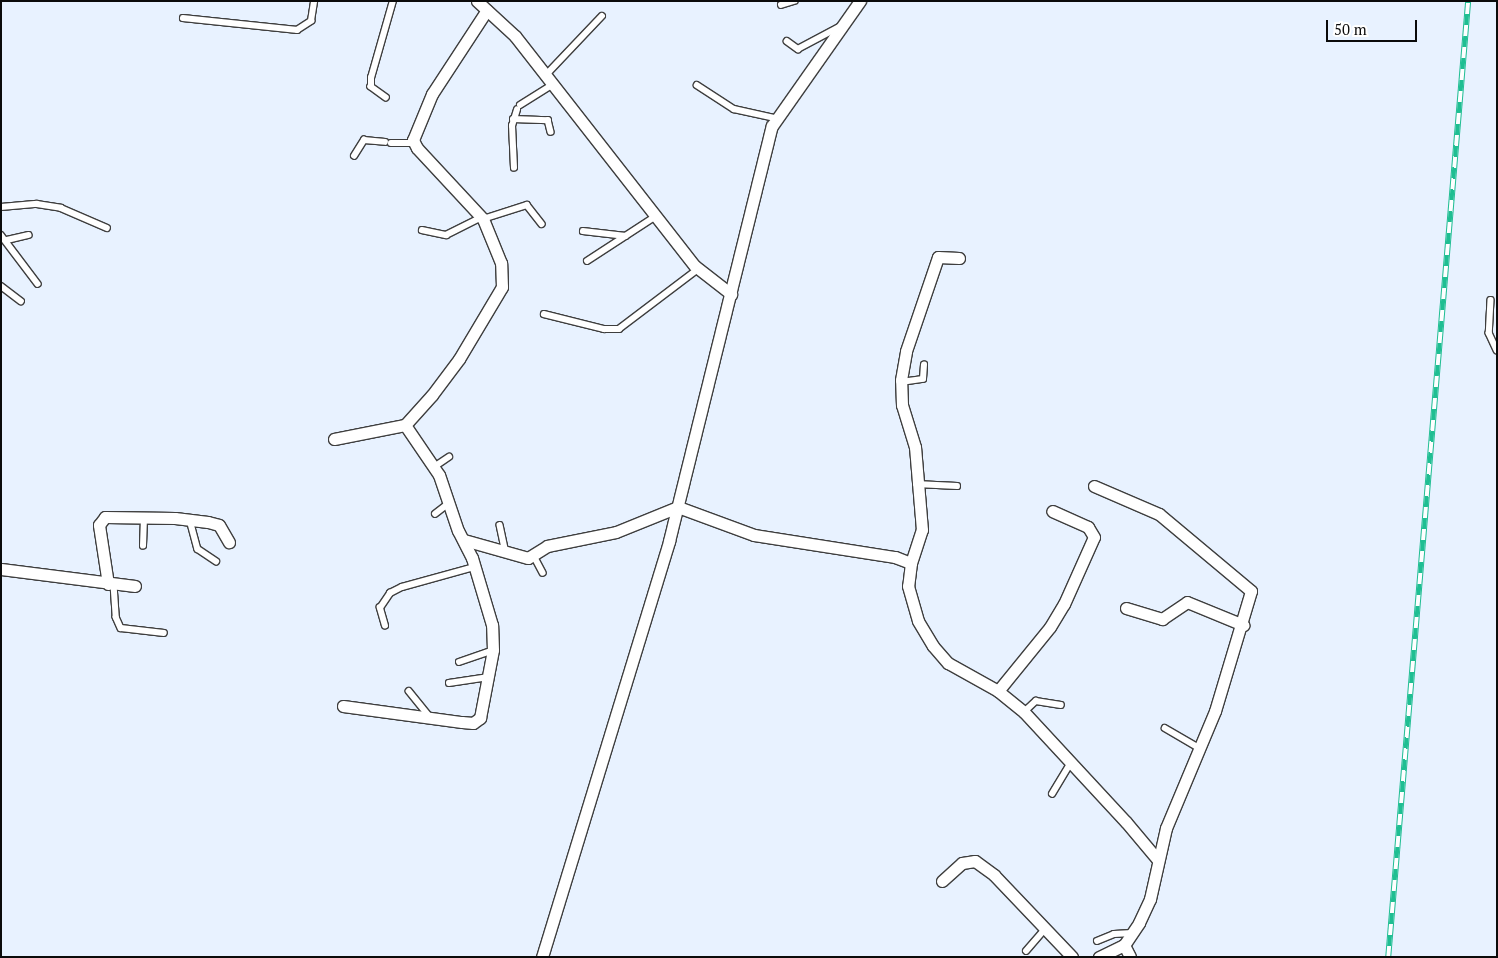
<!DOCTYPE html>
<style>
body{margin:0}
#map{position:relative;width:1498px;height:958px;overflow:hidden;background:#e8f2ff;font-family:"PT Serif",serif}
div>[style]{position:absolute}
.roads{filter:drop-shadow(1px 0 #3e3e3e) drop-shadow(-1px 0 #3e3e3e) drop-shadow(0 1px #3e3e3e) drop-shadow(0 -1px #3e3e3e)}
.lane>*{height:5.5px;margin:-2.75px;padding:0 2.75px;transform-origin:2.75px;border-radius:2.75px;background:#fff}
.street>*{height:11px;margin:-5.5px;padding:0 5.5px;transform-origin:5.5px;border-radius:5.5px;background:#fff}
.rail>*{height:5.5px;margin-top:-2.75px;transform-origin:0;background:repeating-linear-gradient(90deg,#fff 0 11px,#1fbe92 0 22px);box-sizing:border-box;border-block:1px solid #1fbe92}
span{translate:-50% -50%;white-space:nowrap;text-align:center;line-height:1.15;-webkit-text-stroke:5px #fff;paint-order:stroke}
.frame{position:absolute;inset:0;border:2px solid #0b0b0b;pointer-events:none}
.scale{position:absolute;left:1326px;top:20px;width:91px;height:22px;box-sizing:border-box;border:2px solid #0b0b0b;border-top:0;padding-left:6px;font-size:15px;line-height:18px;white-space:nowrap;color:#0b0b0b;-webkit-text-stroke:4px #fff;paint-order:stroke}
</style>
<div id="map">
<div class="roads">
<div class="lane">
<div style="left:781px;top:5px;width:14px;rotate:-17deg"></div>
<div style="left:183px;top:18px;width:115px;rotate:6deg"></div>
<div style="left:297px;top:30px;width:17px;rotate:-33deg"></div>
<div style="left:311px;top:21px;width:20px;rotate:-81deg"></div>
<div style="left:787px;top:41px;width:14px;rotate:36deg"></div>
<div style="left:798px;top:49px;width:47px;rotate:-28.2deg"></div>
<div style="left:546px;top:75px;width:81px;rotate:-46.5deg"></div>
<div style="left:697px;top:85px;width:44px;rotate:33deg"></div>
<div style="left:734px;top:109px;width:42px;rotate:12.4deg"></div>
<div style="left:386px;top:98px;width:19px;rotate:-144deg"></div>
<div style="left:371px;top:87px;width:9px;rotate:-90deg"></div>
<div style="left:371px;top:78px;width:80px;rotate:-74.1deg"></div>
<div style="left:520px;top:105px;width:39px;rotate:-32deg"></div>
<div style="left:513px;top:119px;width:35px;rotate:2deg"></div>
<div style="left:548px;top:120px;width:12px;rotate:76deg"></div>
<div style="left:391px;top:143px;width:24px"></div>
<div style="left:354px;top:156px;width:19px;rotate:-58deg"></div>
<div style="left:364px;top:140px;width:21px;rotate:5deg"></div>
<div style="left:514px;top:168px;width:42px;rotate:-92.7deg"></div>
<div style="left:512px;top:126px;width:17px;rotate:-73deg"></div>
<div style="left:1px;top:207px;width:36px;rotate:-5deg"></div>
<div style="left:37px;top:204px;width:24px;rotate:9deg"></div>
<div style="left:61px;top:208px;width:50px;rotate:23.5deg"></div>
<div style="left:483px;top:219px;width:46px;rotate:-17.7deg"></div>
<div style="left:527px;top:205px;width:24px;rotate:52deg"></div>
<div style="left:422px;top:230px;width:25px;rotate:12deg"></div>
<div style="left:446px;top:235px;width:40px;rotate:-26.6deg"></div>
<div style="left:583px;top:231px;width:43px;rotate:6.6deg"></div>
<div style="left:1px;top:235px;width:61px;rotate:52.9deg"></div>
<div style="left:7px;top:240px;width:22px;rotate:-13deg"></div>
<div style="left:587px;top:261px;width:82px;rotate:-33.1deg"></div>
<div style="left:1px;top:286px;width:25px;rotate:37deg"></div>
<div style="left:1491px;top:300px;width:33px;rotate:93deg"></div>
<div style="left:1489px;top:333px;width:19px;rotate:65deg"></div>
<div style="left:544px;top:314px;width:62px;rotate:14deg"></div>
<div style="left:604px;top:329px;width:15px"></div>
<div style="left:619px;top:329px;width:99px;rotate:-37.2deg"></div>
<div style="left:901px;top:382px;width:22px;rotate:-8deg"></div>
<div style="left:923px;top:379px;width:14px;rotate:-86deg"></div>
<div style="left:434px;top:467px;width:18px;rotate:-34deg"></div>
<div style="left:916px;top:484px;width:41px;rotate:2.8deg"></div>
<div style="left:435px;top:514px;width:18px;rotate:-38deg"></div>
<div style="left:190px;top:520px;width:30px;rotate:75deg"></div>
<div style="left:198px;top:549px;width:22px;rotate:34deg"></div>
<div style="left:500px;top:525px;width:29px;rotate:78deg"></div>
<div style="left:143px;top:546px;width:26px;rotate:-88deg"></div>
<div style="left:533px;top:554px;width:21px;rotate:62deg"></div>
<div style="left:114px;top:585px;width:32px;rotate:86deg"></div>
<div style="left:116px;top:617px;width:12px;rotate:66deg"></div>
<div style="left:121px;top:628px;width:43px;rotate:6.6deg"></div>
<div style="left:385px;top:626px;width:19px;rotate:-106deg"></div>
<div style="left:380px;top:608px;width:18px;rotate:-56deg"></div>
<div style="left:390px;top:593px;width:13px;rotate:-27deg"></div>
<div style="left:402px;top:587px;width:75px;rotate:-15.5deg"></div>
<div style="left:459px;top:662px;width:36px;rotate:-19deg"></div>
<div style="left:449px;top:683px;width:40px;rotate:-8.5deg"></div>
<div style="left:409px;top:691px;width:32px;rotate:51deg"></div>
<div style="left:1024px;top:712px;width:16px;rotate:-43deg"></div>
<div style="left:1036px;top:701px;width:25px;rotate:9deg"></div>
<div style="left:1165px;top:728px;width:42px;rotate:30.3deg"></div>
<div style="left:1052px;top:794px;width:35px;rotate:-59deg"></div>
<div style="left:1097px;top:941px;width:18px;rotate:-22deg"></div>
<div style="left:1114px;top:934px;width:18px;rotate:-3deg"></div>
<div style="left:1026px;top:951px;width:29px;rotate:-49deg"></div>
</div>
<div class="street">
<div style="left:477px;top:1px;width:52px;rotate:42.6deg"></div>
<div style="left:515px;top:36px;width:292px;rotate:52deg"></div>
<div style="left:695px;top:266px;width:46px;rotate:37.9deg"></div>
<div style="left:334px;top:439px;width:72px;rotate:-11.2deg"></div>
<div style="left:405px;top:425px;width:40px;rotate:-48deg"></div>
<div style="left:432px;top:395px;width:45px;rotate:-53.1deg"></div>
<div style="left:459px;top:359px;width:84px;rotate:-59.2deg"></div>
<div style="left:502px;top:287px;width:24px;rotate:-92deg"></div>
<div style="left:501px;top:263px;width:48px;rotate:-112.2deg"></div>
<div style="left:483px;top:219px;width:97px;rotate:-132.9deg"></div>
<div style="left:417px;top:148px;width:9px;rotate:-117deg"></div>
<div style="left:413px;top:140px;width:50px;rotate:-67.6deg"></div>
<div style="left:432px;top:94px;width:100px;rotate:-56.8deg"></div>
<div style="left:1094px;top:486px;width:71px;rotate:23.3deg"></div>
<div style="left:1159px;top:514px;width:120px;rotate:39.9deg"></div>
<div style="left:1251px;top:591px;width:125px;rotate:106.7deg"></div>
<div style="left:1215px;top:711px;width:127px;rotate:112.7deg"></div>
<div style="left:1166px;top:828px;width:73px;rotate:102.7deg"></div>
<div style="left:1150px;top:899px;width:26px;rotate:115deg"></div>
<div style="left:1139px;top:923px;width:27px;rotate:124deg"></div>
<div style="left:1124px;top:945px;width:28px;rotate:154deg"></div>
<div style="left:464px;top:540px;width:66px;rotate:15.7deg"></div>
<div style="left:528px;top:558px;width:22px;rotate:-32deg"></div>
<div style="left:547px;top:546px;width:70px;rotate:-11.5deg"></div>
<div style="left:616px;top:532px;width:67px;rotate:-22deg"></div>
<div style="left:678px;top:507px;width:81px;rotate:20.2deg"></div>
<div style="left:754px;top:535px;width:143px;rotate:8.9deg"></div>
<div style="left:895px;top:557px;width:17px;rotate:21deg"></div>
<div style="left:911px;top:563px;width:23px;rotate:97deg"></div>
<div style="left:908px;top:586px;width:36px;rotate:74deg"></div>
<div style="left:918px;top:621px;width:29px;rotate:59deg"></div>
<div style="left:933px;top:646px;width:23px;rotate:49deg"></div>
<div style="left:948px;top:663px;width:57px;rotate:29.2deg"></div>
<div style="left:998px;top:691px;width:33px;rotate:39deg"></div>
<div style="left:1024px;top:712px;width:150px;rotate:47.2deg"></div>
<div style="left:1126px;top:822px;width:48px;rotate:50deg"></div>
<div style="left:911px;top:563px;width:35px;rotate:-72deg"></div>
<div style="left:922px;top:530px;width:83px;rotate:-94.8deg"></div>
<div style="left:915px;top:447px;width:44px;rotate:-107.2deg"></div>
<div style="left:902px;top:405px;width:25px;rotate:-92deg"></div>
<div style="left:901px;top:380px;width:29px;rotate:-80deg"></div>
<div style="left:906px;top:351px;width:99px;rotate:-71.2deg"></div>
<div style="left:938px;top:257px;width:21px;rotate:3deg"></div>
<div style="left:1px;top:569px;width:135px;rotate:7.2deg"></div>
<div style="left:108px;top:584px;width:60px;rotate:-98.7deg"></div>
<div style="left:99px;top:525px;width:10px;rotate:-53deg"></div>
<div style="left:105px;top:517px;width:70px;rotate:0.8deg"></div>
<div style="left:175px;top:518px;width:33px;rotate:7deg"></div>
<div style="left:208px;top:522px;width:11px;rotate:15deg"></div>
<div style="left:219px;top:525px;width:20px;rotate:60deg"></div>
<div style="left:1126px;top:608px;width:38px;rotate:17deg"></div>
<div style="left:1162px;top:619px;width:30px;rotate:-34deg"></div>
<div style="left:1187px;top:602px;width:61px;rotate:22.3deg"></div>
<div style="left:998px;top:691px;width:82px;rotate:-50.9deg"></div>
<div style="left:1050px;top:627px;width:27px;rotate:-59deg"></div>
<div style="left:1064px;top:604px;width:73px;rotate:-65.9deg"></div>
<div style="left:1094px;top:537px;width:12px;rotate:-121deg"></div>
<div style="left:1088px;top:527px;width:39px;rotate:-156deg"></div>
<div style="left:343px;top:706px;width:120px;rotate:7.7deg"></div>
<div style="left:462px;top:722px;width:11px;rotate:5deg"></div>
<div style="left:473px;top:723px;width:9px;rotate:-36deg"></div>
<div style="left:480px;top:718px;width:69px;rotate:-79.2deg"></div>
<div style="left:493px;top:650px;width:25px;rotate:-92deg"></div>
<div style="left:492px;top:625px;width:70px;rotate:-106.6deg"></div>
<div style="left:472px;top:558px;width:30px;rotate:-117deg"></div>
<div style="left:458px;top:531px;width:59px;rotate:-108.7deg"></div>
<div style="left:439px;top:475px;width:60px;rotate:-124.2deg"></div>
<div style="left:942px;top:881px;width:27px;rotate:-42deg"></div>
<div style="left:962px;top:863px;width:13px;rotate:-9deg"></div>
<div style="left:975px;top:861px;width:24px;rotate:36deg"></div>
<div style="left:994px;top:875px;width:113px;rotate:46.4deg"></div>
<div style="left:1124px;top:945px;width:13px;rotate:63deg"></div>
<div style="left:542px;top:957px;width:435px;rotate:-73deg"></div>
<div style="left:669px;top:541px;width:428px;rotate:-76.1deg"></div>
<div style="left:772px;top:126px;width:153px;rotate:-54.9deg"></div>
</div>
</div>
<div class="rail">
<div style="left:1388px;top:957px;width:959px;rotate:-85.22deg"></div>
</div>
<div class="frame"></div>
<div class="scale">50 m</div>
</div>
